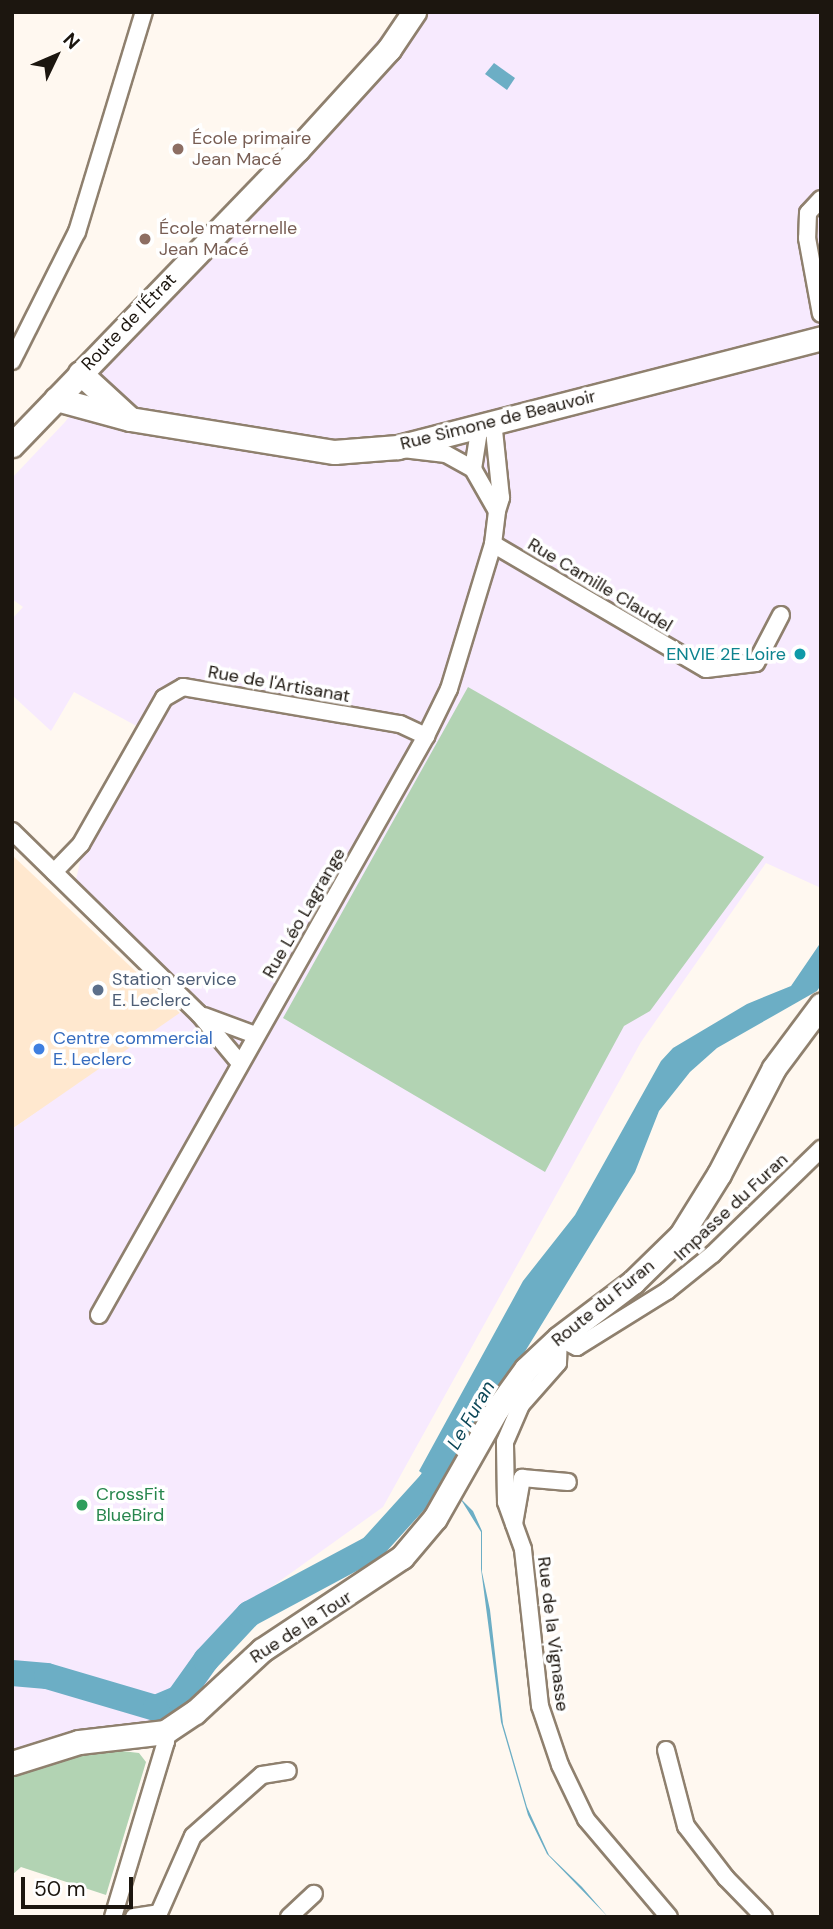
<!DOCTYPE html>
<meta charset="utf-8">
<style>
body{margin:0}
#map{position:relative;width:833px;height:1929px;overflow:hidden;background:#fff8f0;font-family:"DM Sans",sans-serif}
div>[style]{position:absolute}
.built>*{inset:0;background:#ffe8cf}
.industrial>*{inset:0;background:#f7eafe}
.green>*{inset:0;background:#b2d3b3}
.water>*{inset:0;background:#6caec5}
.river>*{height:26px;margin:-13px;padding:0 13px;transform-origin:13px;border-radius:13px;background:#6caec5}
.roads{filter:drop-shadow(2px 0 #8f806e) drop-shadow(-2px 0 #8f806e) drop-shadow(0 2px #8f806e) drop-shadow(0 -2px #8f806e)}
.street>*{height:16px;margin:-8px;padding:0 8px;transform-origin:8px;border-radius:8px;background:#fff}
.secondary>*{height:23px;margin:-11.5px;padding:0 11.5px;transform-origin:11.5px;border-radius:11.5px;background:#fff}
.dots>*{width:19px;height:19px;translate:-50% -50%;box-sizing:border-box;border:4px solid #fff;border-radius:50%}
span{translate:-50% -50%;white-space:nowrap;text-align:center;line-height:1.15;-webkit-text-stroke:7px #fff;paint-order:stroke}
.education-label{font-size:18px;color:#785e54}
.left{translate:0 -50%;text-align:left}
.street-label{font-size:18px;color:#1c160f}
.culture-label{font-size:18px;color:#0d838f}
.right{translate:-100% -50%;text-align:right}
.service-label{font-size:18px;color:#4e5e75}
.shop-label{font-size:18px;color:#366cbe}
.leisure-label{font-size:18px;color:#27864d}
.water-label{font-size:19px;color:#0b4657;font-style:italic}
.frame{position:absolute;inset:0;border:14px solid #1c160f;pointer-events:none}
.north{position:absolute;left:21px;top:21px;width:70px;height:70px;-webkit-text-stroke:5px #fff;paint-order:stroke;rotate:46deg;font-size:19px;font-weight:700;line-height:28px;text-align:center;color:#1c160f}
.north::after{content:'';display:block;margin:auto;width:24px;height:32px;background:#1c160f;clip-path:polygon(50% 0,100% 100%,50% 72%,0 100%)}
.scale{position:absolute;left:21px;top:1877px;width:112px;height:32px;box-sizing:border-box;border:4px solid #1c160f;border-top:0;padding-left:9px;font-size:21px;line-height:24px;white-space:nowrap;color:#1c160f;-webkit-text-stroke:5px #fff;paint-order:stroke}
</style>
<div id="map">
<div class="built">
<div style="clip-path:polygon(12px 855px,182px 1015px,12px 1129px)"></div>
</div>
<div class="industrial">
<div style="clip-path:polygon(401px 12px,821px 12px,821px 888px,766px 863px,641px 1042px,383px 1507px,256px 1598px,201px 1693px,194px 1716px,144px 1749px,56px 1758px,12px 1775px,12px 1129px,197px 1001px,75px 884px,81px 857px,153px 735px,74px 692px,51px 731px,12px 695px,12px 619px,23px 607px,12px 599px,12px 478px,65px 422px,122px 346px)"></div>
</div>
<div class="green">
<div style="clip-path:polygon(468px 687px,764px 857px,650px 1011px,624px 1026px,545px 1172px,283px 1018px)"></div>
<div style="clip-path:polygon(122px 1751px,139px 1753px,146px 1762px,106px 1895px,21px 1867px,12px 1875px,12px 1775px,56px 1758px)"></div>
</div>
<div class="water">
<div style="clip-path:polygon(494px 63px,515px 78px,507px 90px,485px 74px)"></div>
<div style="clip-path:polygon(821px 942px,821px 985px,817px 991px,717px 1048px,690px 1072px,659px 1111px,635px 1172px,442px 1487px,419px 1471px,523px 1281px,575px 1215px,661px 1061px,673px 1048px,747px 1004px,791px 986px)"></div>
<div style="clip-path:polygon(460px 1498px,473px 1511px,482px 1531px,482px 1572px,490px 1610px,503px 1724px,527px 1807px,549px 1855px,582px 1887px,608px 1917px,547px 1854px,528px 1815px,501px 1722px,481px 1569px,481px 1532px)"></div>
</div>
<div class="river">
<div style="left:12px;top:1673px;width:35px;rotate:5deg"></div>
<div style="left:47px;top:1676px;width:114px;rotate:16.4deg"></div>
<div style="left:156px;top:1708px;width:25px;rotate:-23deg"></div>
<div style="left:179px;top:1698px;width:47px;rotate:-54.6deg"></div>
<div style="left:206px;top:1660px;width:63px;rotate:-46.9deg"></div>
<div style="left:249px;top:1614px;width:140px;rotate:-28.2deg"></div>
<div style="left:372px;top:1548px;width:88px;rotate:-47.8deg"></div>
<div style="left:431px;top:1483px;width:37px;rotate:-59deg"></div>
</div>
<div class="roads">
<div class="street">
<div style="left:821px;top:199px;width:19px;rotate:133deg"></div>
<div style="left:808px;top:213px;width:25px;rotate:92deg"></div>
<div style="left:807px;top:238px;width:77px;rotate:79.6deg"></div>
<div style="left:12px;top:361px;width:144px;rotate:-63.3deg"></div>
<div style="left:77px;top:232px;width:230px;rotate:-73.1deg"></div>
<div style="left:403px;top:449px;width:43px;rotate:6.6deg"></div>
<div style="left:446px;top:454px;width:31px;rotate:29deg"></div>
<div style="left:473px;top:469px;width:48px;rotate:60.3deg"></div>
<div style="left:497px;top:511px;width:14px;rotate:-73deg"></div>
<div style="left:501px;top:498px;width:78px;rotate:-95.9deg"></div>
<div style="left:473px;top:469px;width:45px;rotate:-81deg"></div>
<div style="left:493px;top:544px;width:247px;rotate:30.4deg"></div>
<div style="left:706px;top:669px;width:50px;rotate:-6.8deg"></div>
<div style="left:756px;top:663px;width:54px;rotate:-62.5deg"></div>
<div style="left:12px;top:831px;width:262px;rotate:44.4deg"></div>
<div style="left:199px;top:1014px;width:62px;rotate:50.2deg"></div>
<div style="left:54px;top:872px;width:39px;rotate:-46deg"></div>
<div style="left:81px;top:844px;width:168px;rotate:-60.4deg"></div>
<div style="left:164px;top:698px;width:22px;rotate:-30deg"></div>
<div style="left:183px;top:687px;width:220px;rotate:9.7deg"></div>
<div style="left:400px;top:724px;width:29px;rotate:25deg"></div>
<div style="left:204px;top:1016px;width:54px;rotate:20.4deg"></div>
<div style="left:99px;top:1315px;width:665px;rotate:-60.54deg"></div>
<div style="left:426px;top:736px;width:52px;rotate:-63.9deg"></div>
<div style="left:449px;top:689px;width:152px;rotate:-73.1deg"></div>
<div style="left:493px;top:544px;width:33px;rotate:-83deg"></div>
<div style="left:514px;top:1524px;width:47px;rotate:-80.1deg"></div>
<div style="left:522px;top:1478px;width:46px;rotate:5deg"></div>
<div style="left:666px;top:1750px;width:79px;rotate:75.3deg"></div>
<div style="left:686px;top:1826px;width:66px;rotate:52.4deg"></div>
<div style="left:726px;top:1878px;width:54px;rotate:45.7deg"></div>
<div style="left:113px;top:1917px;width:183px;rotate:-73.2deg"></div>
<div style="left:166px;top:1742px;width:10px;rotate:-96deg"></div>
<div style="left:134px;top:1917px;width:25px;rotate:-9deg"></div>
<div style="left:159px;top:1913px;width:84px;rotate:-66.2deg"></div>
<div style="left:193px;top:1836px;width:92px;rotate:-41.5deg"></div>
<div style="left:262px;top:1775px;width:26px;rotate:-9deg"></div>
<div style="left:289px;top:1917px;width:34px;rotate:-43deg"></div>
<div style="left:669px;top:1917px;width:128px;rotate:-130.3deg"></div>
<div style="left:586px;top:1819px;width:60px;rotate:-115.7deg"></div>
<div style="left:560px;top:1765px;width:62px;rotate:-108.7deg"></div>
<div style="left:540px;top:1706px;width:158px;rotate:-96.2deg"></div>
<div style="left:523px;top:1549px;width:50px;rotate:-109.9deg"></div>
<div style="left:506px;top:1502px;width:60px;rotate:-91deg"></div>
<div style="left:505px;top:1442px;width:40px;rotate:-66.6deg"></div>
<div style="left:521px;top:1405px;width:56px;rotate:-48.6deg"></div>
<div style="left:558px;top:1363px;width:25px;rotate:-88deg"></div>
<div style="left:559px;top:1338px;width:20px;rotate:27deg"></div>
<div style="left:577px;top:1347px;width:106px;rotate:-31.9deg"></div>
<div style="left:667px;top:1291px;width:59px;rotate:-38.8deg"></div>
<div style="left:713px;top:1254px;width:151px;rotate:-44.2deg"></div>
</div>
<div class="secondary">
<div style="left:80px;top:373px;width:65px;rotate:42.5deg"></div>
<div style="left:56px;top:399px;width:77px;rotate:15.1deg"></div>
<div style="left:130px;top:419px;width:207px;rotate:9.2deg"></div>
<div style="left:334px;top:452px;width:64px;rotate:-4.5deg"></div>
<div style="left:398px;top:447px;width:437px;rotate:-14.4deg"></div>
<div style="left:12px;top:445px;width:410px;rotate:-46deg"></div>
<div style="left:297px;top:150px;width:137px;rotate:-47.7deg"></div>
<div style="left:389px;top:49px;width:45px;rotate:-56deg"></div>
<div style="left:12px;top:1763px;width:70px;rotate:-17.4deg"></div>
<div style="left:79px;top:1742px;width:87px;rotate:-6.6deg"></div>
<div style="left:165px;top:1732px;width:36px;rotate:-34deg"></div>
<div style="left:195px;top:1712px;width:91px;rotate:-42.8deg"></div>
<div style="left:262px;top:1650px;width:168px;rotate:-33.6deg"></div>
<div style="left:402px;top:1557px;width:51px;rotate:-49.8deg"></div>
<div style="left:435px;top:1518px;width:125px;rotate:-60.4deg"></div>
<div style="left:497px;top:1409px;width:49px;rotate:-54.1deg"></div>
<div style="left:526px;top:1369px;width:45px;rotate:-43.2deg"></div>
<div style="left:559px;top:1338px;width:93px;rotate:-37.1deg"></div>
<div style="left:633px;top:1282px;width:67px;rotate:-44.4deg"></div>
<div style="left:681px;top:1235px;width:72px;rotate:-58.1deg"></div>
<div style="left:719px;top:1174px;width:119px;rotate:-62.6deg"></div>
<div style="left:774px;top:1068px;width:79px;rotate:-53.3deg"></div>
</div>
</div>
<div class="dots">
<div style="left:178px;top:149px;background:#8d6e63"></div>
<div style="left:145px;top:239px;background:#8d6e63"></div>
<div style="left:800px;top:654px;background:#0f9aa8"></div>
<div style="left:98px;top:990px;background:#5c6f8a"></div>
<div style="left:39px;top:1049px;background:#3f7fe0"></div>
<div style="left:82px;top:1505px;background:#2e9e5b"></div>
</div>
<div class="education-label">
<span class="left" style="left:192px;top:149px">École primaire<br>Jean Macé</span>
<span class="left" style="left:159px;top:239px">École maternelle<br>Jean Macé</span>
</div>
<div class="street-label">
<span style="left:129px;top:322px;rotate:-46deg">Route de l'Étrat</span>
<span style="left:498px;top:420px;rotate:-14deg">Rue Simone de Beauvoir</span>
<span style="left:600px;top:585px;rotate:31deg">Rue Camille Claudel</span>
<span style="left:279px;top:684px;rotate:10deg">Rue de l'Artisanat</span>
<span style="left:304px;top:913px;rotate:-60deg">Rue Léo Lagrange</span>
<span style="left:731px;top:1207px;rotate:-43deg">Impasse du Furan</span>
<span style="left:603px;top:1303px;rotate:-39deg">Route du Furan</span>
<span style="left:301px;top:1627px;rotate:-33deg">Rue de la Tour</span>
<span style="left:553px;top:1634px;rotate:83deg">Rue de la Vignasse</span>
</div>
<div class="culture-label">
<span class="right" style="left:786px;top:654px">ENVIE 2E Loire</span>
</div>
<div class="service-label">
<span class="left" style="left:112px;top:990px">Station service<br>E. Leclerc</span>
</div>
<div class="shop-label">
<span class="left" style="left:53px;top:1049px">Centre commercial<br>E. Leclerc</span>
</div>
<div class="leisure-label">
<span class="left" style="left:96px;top:1505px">CrossFit<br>BlueBird</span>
</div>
<div class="water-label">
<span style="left:471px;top:1415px;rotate:-60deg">Le Furan</span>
</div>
<div class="frame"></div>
<div class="north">N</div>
<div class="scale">50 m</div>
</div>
